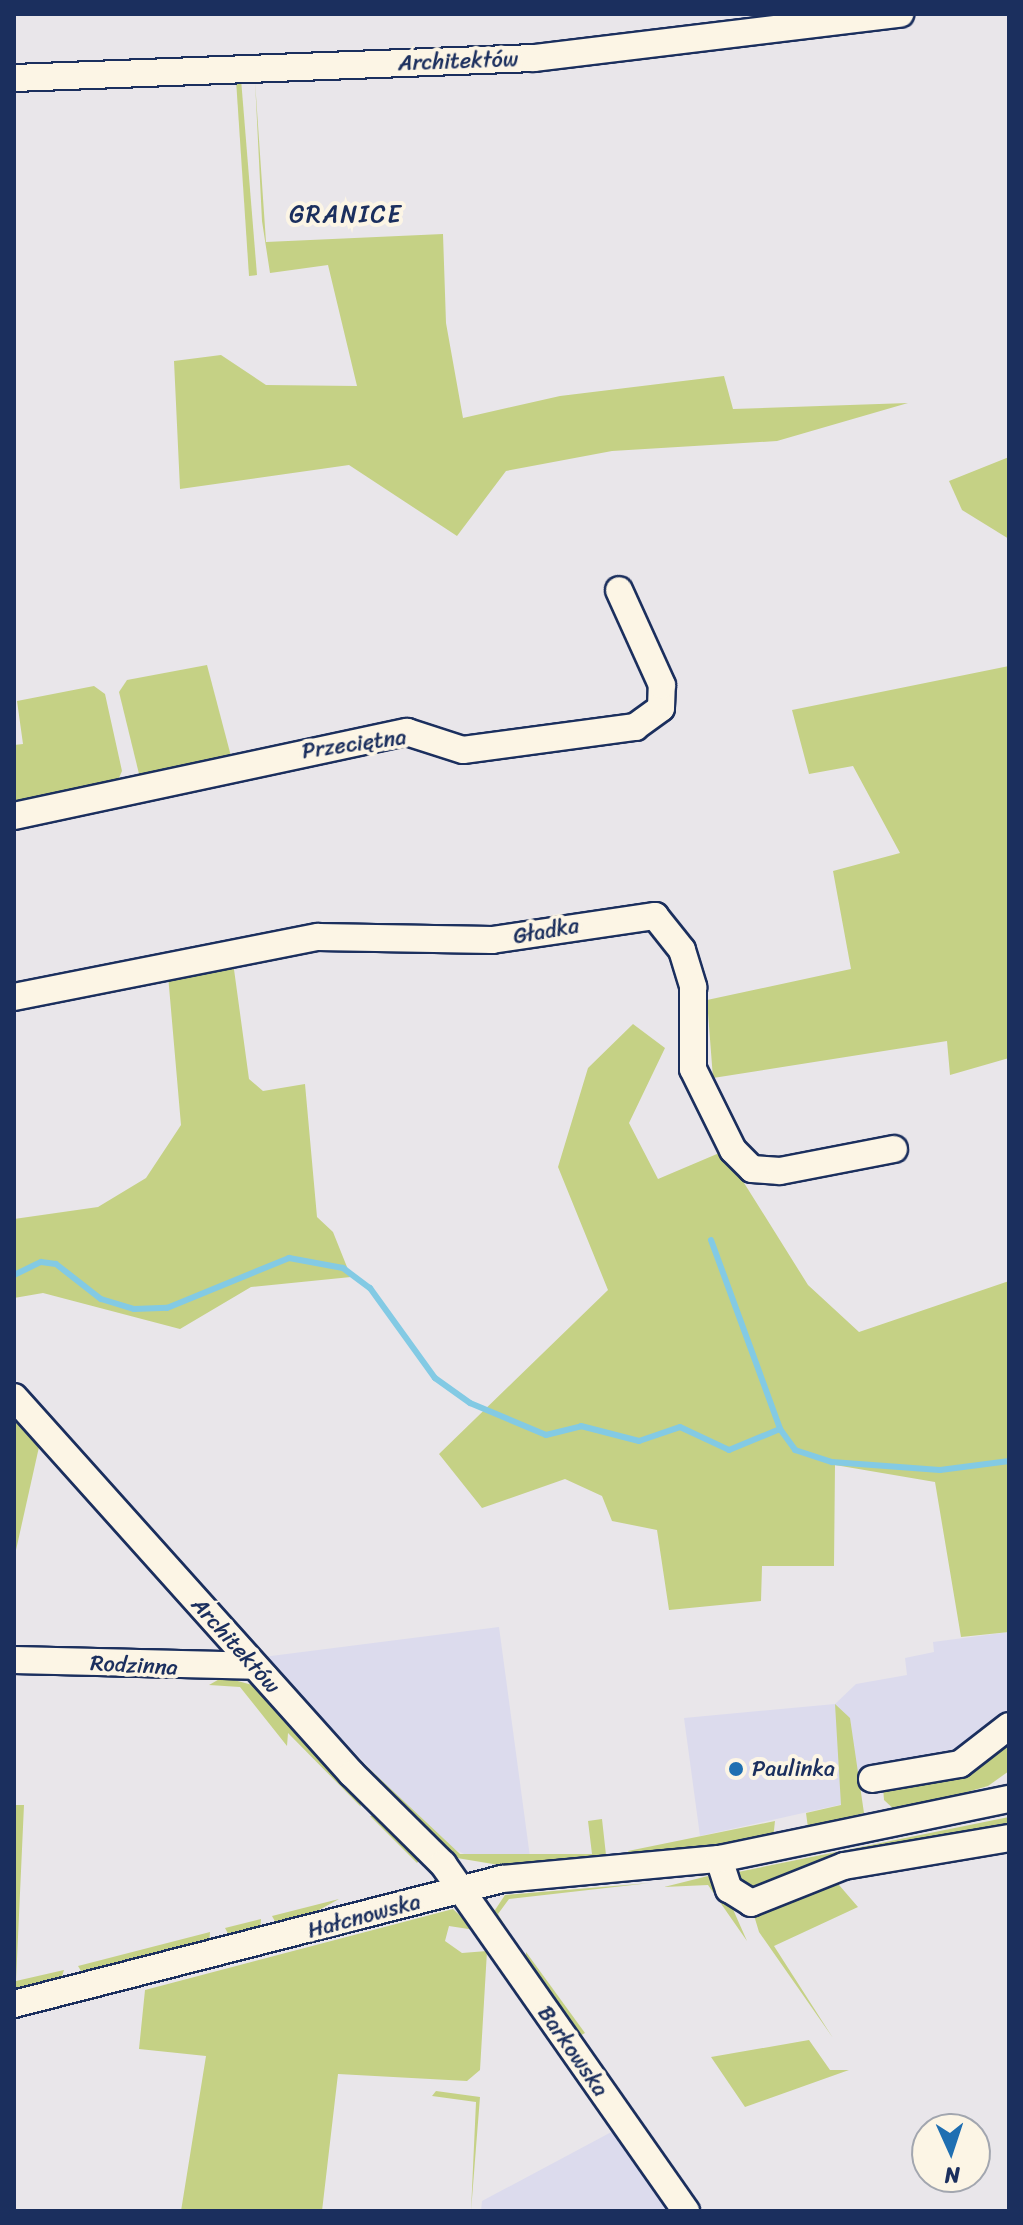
<!DOCTYPE html>
<meta charset="utf-8">
<style>
body{margin:0}
#map{position:relative;width:1023px;height:2225px;overflow:hidden;background:#e9e6ea;font-family:Sriracha,sans-serif}
div>[style]{position:absolute}
.built>*{inset:0;background:#dcdbed}
.green>*{inset:0;background:#c5d185}
.stream>*{height:6px;margin:-3px;padding:0 3px;transform-origin:3px;border-radius:3px;background:#83cae4}
.roads{filter:drop-shadow(2px 0 #1b2f5e) drop-shadow(-2px 0 #1b2f5e) drop-shadow(0 2px #1b2f5e) drop-shadow(0 -2px #1b2f5e)}
.minor>*{height:26px;margin:-13px;padding:0 13px;transform-origin:13px;border-radius:13px;background:#fcf5e5}
.dots>*{width:22px;height:22px;translate:-50% -50%;box-sizing:border-box;border:4px solid #fcf5e5;border-radius:50%}
span{translate:-50% -50%;white-space:nowrap;text-align:center;line-height:1.15;-webkit-text-stroke:8px #fcf5e5;paint-order:stroke}
.street-label{font-size:22px;color:#1b2f5e}
.poi-label{font-size:22px;color:#1b2f5e}
.left{translate:0 -50%;text-align:left}
.neighbourhood-label{font-size:24px;color:#1b2f5e;letter-spacing:2px}
.frame{position:absolute;inset:0;border:16px solid #1b2f5e;pointer-events:none}
.north{position:absolute;left:911px;top:2113px;width:80px;height:80px;box-sizing:border-box;background:#fcf5e5;border:2px solid #a2a6af;border-radius:50%;rotate:177deg;font-size:22px;font-weight:700;line-height:32px;text-align:center;color:#1b2f5e}
.north::after{content:'';display:block;margin:auto;width:28px;height:36px;background:#1f6fb2;clip-path:polygon(50% 0,100% 100%,50% 72%,0 100%)}
</style>
<div id="map">
<div class="built">
<div style="clip-path:polygon(499px 1627px,530px 1857px,474px 1859px,442px 1843px,263px 1657px)"></div>
<div style="clip-path:polygon(1009px 1632px,1009px 1720px,979px 1748px,858px 1776px,861px 1800px,700px 1836px,684px 1718px,835px 1704px,856px 1684px,907px 1675px,905px 1658px,934px 1652px,933px 1642px)"></div>
<div style="clip-path:polygon(617px 2129px,639px 2171px,646px 2168px,673px 2211px,481px 2211px,482px 2201px)"></div>
</div>
<div class="green">
<div style="clip-path:polygon(241px 79px,257px 275px,249px 276px,236px 80px)"></div>
<div style="clip-path:polygon(255px 81px,266px 242px,443px 234px,446px 323px,463px 418px,560px 396px,724px 376px,733px 409px,908px 403px,777px 441px,612px 451px,506px 471px,457px 536px,349px 465px,180px 489px,174px 361px,221px 355px,266px 385px,357px 386px,328px 265px,270px 273px,262px 221px)"></div>
<div style="clip-path:polygon(1009px 457px,1009px 539px,962px 510px,949px 481px)"></div>
<div style="clip-path:polygon(207px 665px,232px 760px,141px 782px,119px 692px,127px 680px)"></div>
<div style="clip-path:polygon(1009px 666px,1009px 1058px,950px 1075px,947px 1041px,713px 1078px,707px 1000px,851px 969px,833px 871px,900px 853px,853px 766px,809px 774px,792px 710px)"></div>
<div style="clip-path:polygon(94px 686px,105px 694px,122px 771px,115px 787px,14px 810px,14px 745px,23px 744px,17px 701px)"></div>
<div style="clip-path:polygon(233px 962px,249px 1079px,263px 1091px,305px 1084px,317px 1217px,333px 1232px,351px 1277px,251px 1287px,180px 1329px,43px 1293px,14px 1298px,14px 1219px,98px 1207px,146px 1178px,181px 1125px,168px 975px)"></div>
<div style="clip-path:polygon(633px 1024px,665px 1048px,629px 1123px,658px 1179px,724px 1151px,808px 1285px,859px 1332px,1009px 1281px,1009px 1632px,961px 1637px,935px 1482px,835px 1465px,834px 1566px,762px 1566px,761px 1601px,669px 1610px,657px 1530px,612px 1521px,602px 1496px,565px 1479px,482px 1508px,439px 1454px,608px 1290px,558px 1167px,588px 1068px)"></div>
<div style="clip-path:polygon(14px 1408px,41px 1438px,14px 1559px)"></div>
<div style="clip-path:polygon(223px 1677px,256px 1686px,357px 1790px,361px 1807px,288px 1733px,287px 1746px,240px 1687px,209px 1685px)"></div>
<div style="clip-path:polygon(835px 1704px,850px 1718px,864px 1813px,808px 1828px,806px 1813px,841px 1805px)"></div>
<div style="clip-path:polygon(326px 1728px,460px 1854px,592px 1854px,588px 1821px,602px 1819px,606px 1855px,505px 1866px,451px 1857px)"></div>
<div style="clip-path:polygon(1009px 1734px,1009px 1771px,988px 1786px,897px 1812px,884px 1800px,883px 1787px)"></div>
<div style="clip-path:polygon(14px 1805px,24px 1805px,16px 1981px,64px 1970px,60px 1982px,14px 1994px)"></div>
<div style="clip-path:polygon(380px 1815px,423px 1855px,417px 1863px,370px 1816px)"></div>
<div style="clip-path:polygon(1009px 1817px,1009px 1832px,749px 1894px,733px 1873px)"></div>
<div style="clip-path:polygon(775px 1821px,773px 1839px,632px 1859px,628px 1851px)"></div>
<div style="clip-path:polygon(708px 1876px,732px 1907px,747px 1941px,708px 1885px,664px 1887px)"></div>
<div style="clip-path:polygon(833px 1878px,858px 1907px,774px 1946px,833px 2038px,759px 1932px,753px 1912px)"></div>
<div style="clip-path:polygon(650px 1883px,509px 1899px,498px 1914px,517px 1946px,493px 1913px,505px 1895px)"></div>
<div style="clip-path:polygon(339px 1899px,301px 1920px,277px 1925px,272px 1916px)"></div>
<div style="clip-path:polygon(453px 1909px,475px 1930px,449px 1926px,445px 1941px,462px 1953px,487px 1951px,480px 2070px,467px 2081px,338px 2074px,322px 2211px,181px 2211px,206px 2056px,139px 2049px,145px 1990px)"></div>
<div style="clip-path:polygon(261px 1919px,260px 1931px,231px 1939px,225px 1928px)"></div>
<div style="clip-path:polygon(210px 1932px,209px 1945px,84px 1976px,78px 1966px)"></div>
<div style="clip-path:polygon(526px 1952px,585px 2033px,576px 2038px,526px 1965px)"></div>
<div style="clip-path:polygon(809px 2040px,830px 2070px,849px 2070px,745px 2107px,711px 2057px)"></div>
<div style="clip-path:polygon(436px 2091px,480px 2097px,471px 2211px,476px 2102px,432px 2096px)"></div>
</div>
<div class="stream">
<div style="left:711px;top:1240px;width:201px;rotate:69.9deg"></div>
<div style="left:14px;top:1275px;width:30px;rotate:-26deg"></div>
<div style="left:41px;top:1262px;width:15px;rotate:8deg"></div>
<div style="left:56px;top:1264px;width:57px;rotate:37.9deg"></div>
<div style="left:101px;top:1299px;width:34px;rotate:17deg"></div>
<div style="left:134px;top:1309px;width:33px;rotate:-2deg"></div>
<div style="left:167px;top:1308px;width:132px;rotate:-22.3deg"></div>
<div style="left:289px;top:1258px;width:55px;rotate:10.5deg"></div>
<div style="left:343px;top:1268px;width:34px;rotate:37deg"></div>
<div style="left:370px;top:1288px;width:111px;rotate:54.2deg"></div>
<div style="left:435px;top:1378px;width:43px;rotate:35.5deg"></div>
<div style="left:470px;top:1403px;width:82px;rotate:22.8deg"></div>
<div style="left:546px;top:1435px;width:36px;rotate:-14deg"></div>
<div style="left:581px;top:1426px;width:60px;rotate:14.5deg"></div>
<div style="left:639px;top:1441px;width:43px;rotate:-18.9deg"></div>
<div style="left:680px;top:1427px;width:54px;rotate:25.1deg"></div>
<div style="left:729px;top:1450px;width:55px;rotate:-22.4deg"></div>
<div style="left:780px;top:1429px;width:26px;rotate:54deg"></div>
<div style="left:795px;top:1450px;width:39px;rotate:18deg"></div>
<div style="left:832px;top:1462px;width:108px;rotate:4.2deg"></div>
<div style="left:940px;top:1470px;width:70px;rotate:-7.4deg"></div>
</div>
<div class="roads">
<div class="minor">
<div style="left:14px;top:78px;width:520px;rotate:-2.2deg"></div>
<div style="left:534px;top:58px;width:369px;rotate:-6.9deg"></div>
<div style="left:14px;top:816px;width:402px;rotate:-12.1deg"></div>
<div style="left:407px;top:732px;width:59px;rotate:17.8deg"></div>
<div style="left:463px;top:750px;width:174px;rotate:-7.6deg"></div>
<div style="left:635px;top:727px;width:32px;rotate:-36deg"></div>
<div style="left:661px;top:708px;width:23px;rotate:-88deg"></div>
<div style="left:662px;top:685px;width:104px;rotate:-114.4deg"></div>
<div style="left:14px;top:997px;width:310px;rotate:-11.2deg"></div>
<div style="left:318px;top:937px;width:174px;rotate:1deg"></div>
<div style="left:492px;top:940px;width:165px;rotate:-8.4deg"></div>
<div style="left:655px;top:916px;width:43px;rotate:51.5deg"></div>
<div style="left:682px;top:950px;width:39px;rotate:73deg"></div>
<div style="left:693px;top:987px;width:82px;rotate:90deg"></div>
<div style="left:693px;top:1069px;width:90px;rotate:63.7deg"></div>
<div style="left:733px;top:1150px;width:27px;rotate:45deg"></div>
<div style="left:752px;top:1169px;width:28px;rotate:4deg"></div>
<div style="left:780px;top:1171px;width:116px;rotate:-10.9deg"></div>
<div style="left:14px;top:1397px;width:506px;rotate:48.12deg"></div>
<div style="left:352px;top:1774px;width:128px;rotate:44.7deg"></div>
<div style="left:443px;top:1864px;width:424px;rotate:55deg"></div>
<div style="left:14px;top:1660px;width:240px;rotate:1.4deg"></div>
<div style="left:872px;top:1779px;width:89px;rotate:-9.7deg"></div>
<div style="left:960px;top:1764px;width:62px;rotate:-37.8deg"></div>
<div style="left:719px;top:1859px;width:32px;rotate:72deg"></div>
<div style="left:729px;top:1889px;width:26px;rotate:32deg"></div>
<div style="left:751px;top:1903px;width:100px;rotate:-21.7deg"></div>
<div style="left:844px;top:1866px;width:167px;rotate:-9.6deg"></div>
<div style="left:14px;top:2004px;width:504px;rotate:-14.37deg"></div>
<div style="left:502px;top:1879px;width:218px;rotate:-5.3deg"></div>
<div style="left:719px;top:1859px;width:296px;rotate:-11.7deg"></div>
</div>
</div>
<div class="dots">
<div style="left:736px;top:1769px;background:#1f6fb2"></div>
</div>
<div class="street-label">
<span style="left:458px;top:61px;rotate:-2deg">Architektów</span>
<span style="left:354px;top:744px;rotate:-8deg">Przeciętna</span>
<span style="left:546px;top:931px;rotate:-10deg">Gładka</span>
<span style="left:236px;top:1645px;rotate:48deg">Architektów</span>
<span style="left:134px;top:1665px;rotate:3deg">Rodzinna</span>
<span style="left:364px;top:1916px;rotate:-15deg">Hałcnowska</span>
<span style="left:573px;top:2051px;rotate:55deg">Barkowska</span>
</div>
<div class="poi-label">
<span class="left" style="left:752px;top:1769px">Paulinka</span>
</div>
<div class="neighbourhood-label">
<span style="left:346px;top:215px">GRANICE</span>
</div>
<div class="frame"></div>
<div class="north">N</div>
</div>
